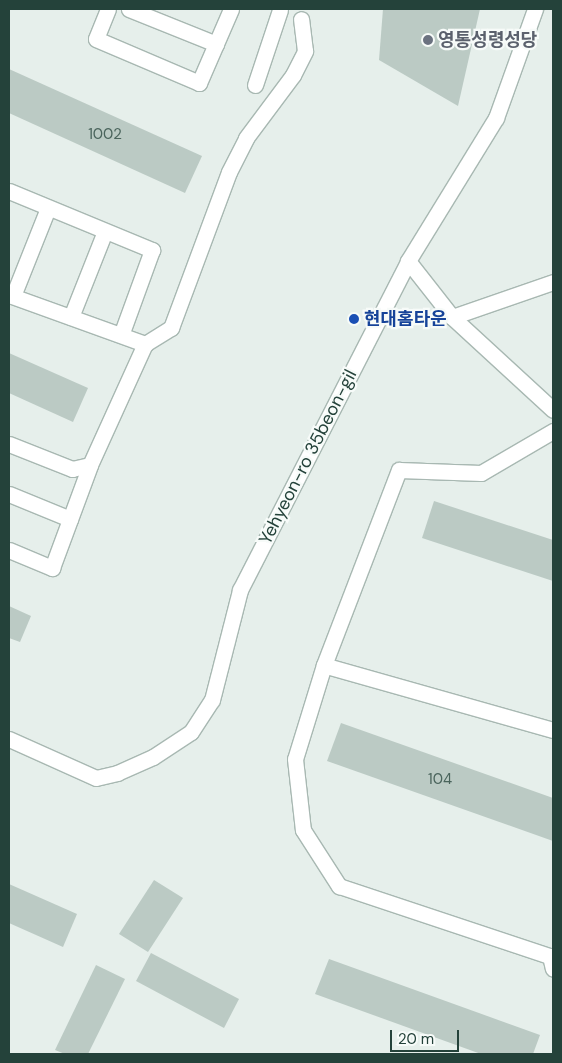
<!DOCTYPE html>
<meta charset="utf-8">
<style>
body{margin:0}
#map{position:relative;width:562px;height:1063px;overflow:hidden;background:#e6efeb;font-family:"DM Sans","Noto Sans KR",sans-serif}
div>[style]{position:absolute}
.building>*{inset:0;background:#bbcac4}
.roads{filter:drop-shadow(1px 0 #a8b8b2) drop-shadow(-1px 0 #a8b8b2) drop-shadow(0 1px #a8b8b2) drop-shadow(0 -1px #a8b8b2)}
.minor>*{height:15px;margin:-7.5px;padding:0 7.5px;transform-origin:7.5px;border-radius:7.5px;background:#fff}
.dots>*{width:14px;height:14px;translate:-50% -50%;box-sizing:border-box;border:2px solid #f7fbf9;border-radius:50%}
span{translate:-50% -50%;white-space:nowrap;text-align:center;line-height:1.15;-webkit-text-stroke:4.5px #f7fbf9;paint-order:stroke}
.number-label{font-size:15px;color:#4a645c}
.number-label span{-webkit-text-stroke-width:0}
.worship-label{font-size:18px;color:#5b616d;font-weight:700}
.left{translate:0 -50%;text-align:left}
.transit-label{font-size:18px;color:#164399;font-weight:700}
.street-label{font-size:18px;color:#24423a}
.frame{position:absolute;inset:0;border:10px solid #24423a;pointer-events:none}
.scale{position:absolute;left:390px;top:1030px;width:69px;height:22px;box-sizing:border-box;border:2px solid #24423a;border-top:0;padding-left:6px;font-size:15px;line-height:18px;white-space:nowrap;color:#24423a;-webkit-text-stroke:4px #f7fbf9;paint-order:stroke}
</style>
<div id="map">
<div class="building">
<div style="clip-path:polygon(383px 9px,480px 9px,458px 106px,379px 60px)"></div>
<div style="clip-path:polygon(9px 69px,202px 156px,185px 193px,9px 113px)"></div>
<div style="clip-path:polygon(9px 353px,88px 388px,73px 422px,9px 393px)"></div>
<div style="clip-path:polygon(434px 501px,553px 540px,553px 581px,422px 538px)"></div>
<div style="clip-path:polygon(9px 606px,31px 616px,20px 642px,9px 638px)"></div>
<div style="clip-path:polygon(341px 723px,553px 798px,553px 841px,327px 761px)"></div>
<div style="clip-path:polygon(154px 880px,183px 898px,148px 952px,119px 934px)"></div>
<div style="clip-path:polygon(9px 884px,77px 914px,63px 947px,9px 923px)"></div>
<div style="clip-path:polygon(151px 953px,239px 999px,224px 1028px,136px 981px)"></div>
<div style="clip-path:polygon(329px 959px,540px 1035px,533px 1054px,481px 1054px,315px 994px)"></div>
<div style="clip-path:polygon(96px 965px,125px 979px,88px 1054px,65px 1054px,55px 1050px)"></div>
</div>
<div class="roads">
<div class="minor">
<div style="left:108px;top:9px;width:32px;rotate:112deg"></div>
<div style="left:96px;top:39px;width:112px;rotate:23.1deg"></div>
<div style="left:199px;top:83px;width:81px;rotate:-66.6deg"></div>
<div style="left:129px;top:9px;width:94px;rotate:21.9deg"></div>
<div style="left:255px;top:85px;width:79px;rotate:-71.6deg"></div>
<div style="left:9px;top:191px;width:155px;rotate:22.4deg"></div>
<div style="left:152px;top:250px;width:90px;rotate:110deg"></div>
<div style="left:408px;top:261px;width:71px;rotate:51.8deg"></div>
<div style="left:452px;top:317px;width:107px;rotate:-19.1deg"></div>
<div style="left:9px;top:295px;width:145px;rotate:19.8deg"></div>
<div style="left:145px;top:344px;width:31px;rotate:-32deg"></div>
<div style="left:171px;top:328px;width:166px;rotate:-69.6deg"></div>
<div style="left:229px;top:172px;width:38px;rotate:-63deg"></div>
<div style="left:246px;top:138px;width:79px;rotate:-53.3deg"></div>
<div style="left:293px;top:75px;width:27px;rotate:-63deg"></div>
<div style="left:305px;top:51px;width:32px;rotate:-97deg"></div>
<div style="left:13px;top:296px;width:95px;rotate:-68.3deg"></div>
<div style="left:71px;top:317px;width:92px;rotate:-68.4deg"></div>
<div style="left:452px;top:317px;width:137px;rotate:42.6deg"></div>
<div style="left:9px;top:444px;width:68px;rotate:21.6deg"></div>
<div style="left:72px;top:469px;width:18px;rotate:-13deg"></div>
<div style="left:90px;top:465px;width:133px;rotate:-65.6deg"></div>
<div style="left:9px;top:494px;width:66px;rotate:22.3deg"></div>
<div style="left:9px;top:550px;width:47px;rotate:22.7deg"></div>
<div style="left:52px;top:568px;width:110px;rotate:-69.7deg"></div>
<div style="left:324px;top:665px;width:209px;rotate:-69deg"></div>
<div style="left:399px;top:470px;width:82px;rotate:2.1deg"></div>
<div style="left:481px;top:473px;width:83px;rotate:-30.3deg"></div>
<div style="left:553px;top:730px;width:238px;rotate:-164.2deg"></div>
<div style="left:324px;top:665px;width:98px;rotate:107.1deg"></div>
<div style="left:295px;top:759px;width:71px;rotate:83.6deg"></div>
<div style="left:303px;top:830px;width:67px;rotate:57.3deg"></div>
<div style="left:339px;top:886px;width:222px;rotate:18.4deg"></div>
<div style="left:550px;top:956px;width:13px;rotate:77deg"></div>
<div style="left:9px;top:739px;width:95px;rotate:24.1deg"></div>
<div style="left:96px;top:778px;width:22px;rotate:-13deg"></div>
<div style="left:117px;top:773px;width:39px;rotate:-24deg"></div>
<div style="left:153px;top:757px;width:45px;rotate:-33.3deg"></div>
<div style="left:191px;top:732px;width:38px;rotate:-57deg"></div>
<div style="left:212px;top:700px;width:114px;rotate:-75.7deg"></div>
<div style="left:240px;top:590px;width:369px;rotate:-62.9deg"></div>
<div style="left:408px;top:261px;width:168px;rotate:-58.4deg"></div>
<div style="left:496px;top:118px;width:116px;rotate:-70.3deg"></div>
</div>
</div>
<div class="dots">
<div style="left:428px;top:40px;background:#6b7280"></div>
<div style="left:354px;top:319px;background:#1a4fb4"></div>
</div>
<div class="number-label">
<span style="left:105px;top:135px">1002</span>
<span style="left:440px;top:780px">104</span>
</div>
<div class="worship-label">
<span class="left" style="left:438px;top:40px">영통성령성당</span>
</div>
<div class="transit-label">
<span class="left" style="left:364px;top:319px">현대홈타운</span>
</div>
<div class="street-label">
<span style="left:308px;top:457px;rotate:-63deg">Yehyeon-ro 35beon-gil</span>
</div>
<div class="frame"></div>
<div class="scale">20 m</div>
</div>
